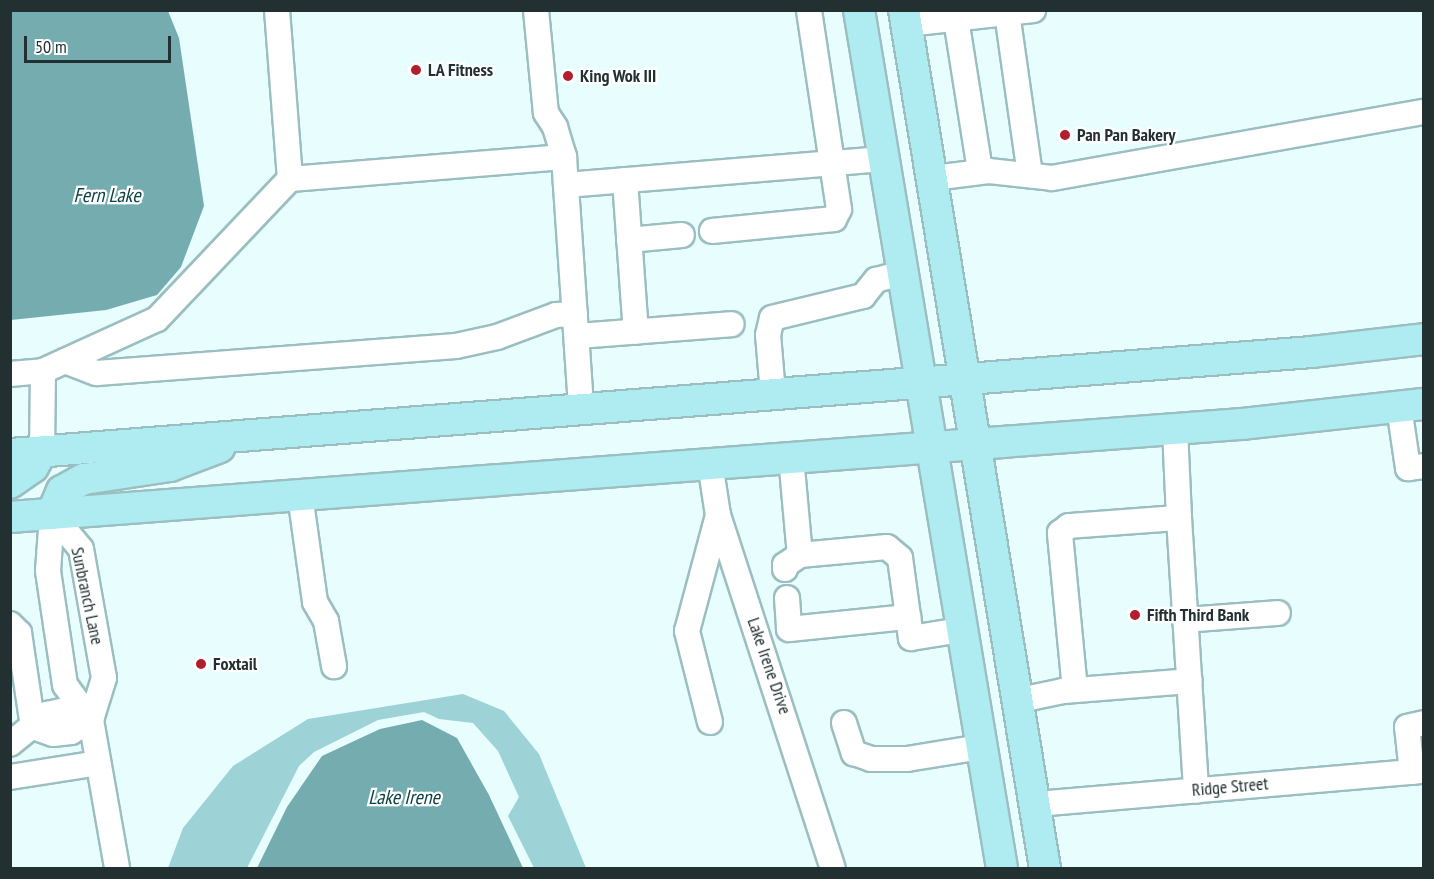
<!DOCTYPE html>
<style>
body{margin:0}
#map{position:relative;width:1434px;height:879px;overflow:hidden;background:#e7fdfe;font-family:"PT Sans Narrow",sans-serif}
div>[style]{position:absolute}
.green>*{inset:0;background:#9dd2d6}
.water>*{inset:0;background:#74acb0}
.roads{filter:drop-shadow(2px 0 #9bbec1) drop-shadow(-2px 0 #9bbec1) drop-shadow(0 2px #9bbec1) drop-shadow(0 -2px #9bbec1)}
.minor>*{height:24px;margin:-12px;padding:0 12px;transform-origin:12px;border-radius:12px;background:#fff}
.major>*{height:30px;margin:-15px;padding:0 15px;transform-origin:15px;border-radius:15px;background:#aeecf1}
.dots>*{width:16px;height:16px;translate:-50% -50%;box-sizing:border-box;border:3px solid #fff;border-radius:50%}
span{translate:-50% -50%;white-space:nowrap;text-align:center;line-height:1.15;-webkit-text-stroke:4.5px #fff;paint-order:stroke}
.poi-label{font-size:18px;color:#223031;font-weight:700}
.left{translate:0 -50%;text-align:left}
.street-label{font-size:18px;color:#223031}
.water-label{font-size:20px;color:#0c4245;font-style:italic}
.frame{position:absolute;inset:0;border:12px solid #223031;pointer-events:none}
.scale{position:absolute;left:24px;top:36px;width:147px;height:27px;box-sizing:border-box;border:3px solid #223031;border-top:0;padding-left:8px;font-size:18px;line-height:21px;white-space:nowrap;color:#223031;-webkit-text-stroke:4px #fff;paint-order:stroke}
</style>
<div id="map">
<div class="green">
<div style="clip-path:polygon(463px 694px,504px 711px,539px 754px,586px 868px,534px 868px,508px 816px,519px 797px,498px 751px,473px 723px,439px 719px,424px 712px,378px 720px,314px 752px,299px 766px,247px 868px,168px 868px,183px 828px,233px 766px,308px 719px)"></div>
</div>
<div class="water">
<div style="clip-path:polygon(10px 11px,168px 11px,179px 38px,204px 206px,181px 267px,157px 295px,106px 310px,11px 320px)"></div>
<div style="clip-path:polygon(422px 720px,457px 738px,489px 795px,523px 868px,257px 868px,287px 807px,322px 756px,380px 729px)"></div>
</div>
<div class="roads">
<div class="minor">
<div style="left:277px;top:10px;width:169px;rotate:85.6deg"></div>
<div style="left:536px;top:10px;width:103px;rotate:84.5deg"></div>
<div style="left:546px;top:113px;width:17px;rotate:57deg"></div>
<div style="left:555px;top:127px;width:31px;rotate:73deg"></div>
<div style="left:564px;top:157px;width:253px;rotate:86.1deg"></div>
<div style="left:1007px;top:13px;width:164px;rotate:81.9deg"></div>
<div style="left:956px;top:19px;width:154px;rotate:81deg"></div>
<div style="left:907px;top:24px;width:127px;rotate:-6.3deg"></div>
<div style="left:933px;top:178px;width:56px;rotate:-7.1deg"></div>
<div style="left:989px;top:171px;width:63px;rotate:6.3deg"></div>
<div style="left:1052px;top:178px;width:378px;rotate:-10.1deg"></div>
<div style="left:625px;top:180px;width:152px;rotate:85.9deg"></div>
<div style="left:566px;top:185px;width:318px;rotate:-4.7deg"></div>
<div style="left:712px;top:231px;width:123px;rotate:-5.6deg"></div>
<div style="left:834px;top:219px;width:11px;rotate:-63deg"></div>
<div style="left:839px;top:209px;width:201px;rotate:-98.6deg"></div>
<div style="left:629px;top:240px;width:53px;rotate:-5.4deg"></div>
<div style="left:577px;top:336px;width:155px;rotate:-4.4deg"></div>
<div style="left:65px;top:361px;width:34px;rotate:21deg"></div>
<div style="left:97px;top:373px;width:360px;rotate:-4.3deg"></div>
<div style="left:456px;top:346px;width:42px;rotate:-12.4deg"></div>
<div style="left:497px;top:337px;width:63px;rotate:-20.4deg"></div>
<div style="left:556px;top:315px;width:19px;rotate:-3deg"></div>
<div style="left:43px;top:371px;width:125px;rotate:-24.5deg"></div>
<div style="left:157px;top:319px;width:193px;rotate:-46.5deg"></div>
<div style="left:290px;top:179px;width:275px;rotate:-4.6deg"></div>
<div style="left:10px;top:374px;width:33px;rotate:-5deg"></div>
<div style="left:43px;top:371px;width:80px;rotate:90.7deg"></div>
<div style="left:773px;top:394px;width:59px;rotate:-94.8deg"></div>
<div style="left:768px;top:335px;width:17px;rotate:-77deg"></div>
<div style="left:772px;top:318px;width:94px;rotate:-13.6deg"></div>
<div style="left:863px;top:296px;width:21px;rotate:-51deg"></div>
<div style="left:876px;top:280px;width:27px;rotate:-15deg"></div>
<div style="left:1399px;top:407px;width:62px;rotate:81.6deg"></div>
<div style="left:1408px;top:468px;width:16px;rotate:-7deg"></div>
<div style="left:1175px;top:429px;width:89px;rotate:87.4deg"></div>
<div style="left:791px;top:457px;width:98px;rotate:84.8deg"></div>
<div style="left:800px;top:555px;width:87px;rotate:-5.3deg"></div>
<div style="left:887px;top:547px;width:17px;rotate:40deg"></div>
<div style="left:900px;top:558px;width:81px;rotate:82.2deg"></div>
<div style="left:911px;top:638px;width:51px;rotate:-9.1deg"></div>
<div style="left:710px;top:463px;width:53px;rotate:81.3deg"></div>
<div style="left:718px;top:515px;width:371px;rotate:72deg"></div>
<div style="left:300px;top:495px;width:108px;rotate:82deg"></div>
<div style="left:315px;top:602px;width:22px;rotate:60deg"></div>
<div style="left:326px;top:621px;width:46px;rotate:79.9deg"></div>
<div style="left:52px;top:514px;width:57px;rotate:94deg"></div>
<div style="left:48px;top:571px;width:115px;rotate:81.5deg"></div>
<div style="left:65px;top:685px;width:44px;rotate:53.4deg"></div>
<div style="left:91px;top:720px;width:150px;rotate:80deg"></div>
<div style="left:52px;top:514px;width:45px;rotate:50.4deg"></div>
<div style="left:81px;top:549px;width:131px;rotate:79.9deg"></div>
<div style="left:104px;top:678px;width:44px;rotate:107.2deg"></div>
<div style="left:785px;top:569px;width:4px;rotate:-90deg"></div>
<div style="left:785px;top:565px;width:18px;rotate:-34deg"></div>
<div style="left:787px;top:598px;width:31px;rotate:86deg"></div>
<div style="left:789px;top:629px;width:120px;rotate:-5.8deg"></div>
<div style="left:1185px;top:620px;width:93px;rotate:-4.3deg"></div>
<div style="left:10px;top:624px;width:13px;rotate:45deg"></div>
<div style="left:19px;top:633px;width:95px;rotate:81.5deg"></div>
<div style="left:1075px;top:690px;width:158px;rotate:-95.5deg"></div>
<div style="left:1060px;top:533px;width:11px;rotate:-38deg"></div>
<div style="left:1069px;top:526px;width:110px;rotate:-4.2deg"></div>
<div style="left:1179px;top:518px;width:273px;rotate:86.4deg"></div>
<div style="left:1020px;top:700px;width:44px;rotate:-11.8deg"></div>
<div style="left:1063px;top:691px;width:127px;rotate:-4.5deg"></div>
<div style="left:710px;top:722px;width:94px;rotate:-104.2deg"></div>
<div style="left:687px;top:631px;width:120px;rotate:-75deg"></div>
<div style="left:844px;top:723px;width:32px;rotate:72deg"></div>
<div style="left:854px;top:753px;width:18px;rotate:19deg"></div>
<div style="left:871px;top:759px;width:36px"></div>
<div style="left:907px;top:759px;width:74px;rotate:-9.3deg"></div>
<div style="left:33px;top:727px;width:21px;rotate:19deg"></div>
<div style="left:53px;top:734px;width:18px;rotate:-6deg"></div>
<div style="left:71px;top:732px;width:23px;rotate:-31deg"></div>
<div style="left:10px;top:744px;width:48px;rotate:-39deg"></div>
<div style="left:47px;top:714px;width:19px;rotate:-12deg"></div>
<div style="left:66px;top:710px;width:27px;rotate:22deg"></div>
<div style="left:1412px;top:772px;width:45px;rotate:-96.3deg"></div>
<div style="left:1407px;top:727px;width:17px;rotate:-13deg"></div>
<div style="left:10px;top:777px;width:89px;rotate:-9deg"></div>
<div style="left:1037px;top:804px;width:388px;rotate:-4.9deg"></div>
</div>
<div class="major">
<div style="left:859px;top:10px;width:870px;rotate:80.54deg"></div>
<div style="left:904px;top:10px;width:870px;rotate:80.67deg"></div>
<div style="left:10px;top:454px;width:1306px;rotate:-4.48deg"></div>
<div style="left:1312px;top:352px;width:113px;rotate:-6.6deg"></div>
<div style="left:10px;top:483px;width:28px;rotate:-35deg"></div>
<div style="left:33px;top:467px;width:18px;rotate:-61deg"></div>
<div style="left:52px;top:514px;width:25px;rotate:-67deg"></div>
<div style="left:62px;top:491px;width:25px;rotate:-29deg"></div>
<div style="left:84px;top:479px;width:87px;rotate:-8.6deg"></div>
<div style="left:170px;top:466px;width:53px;rotate:-20.8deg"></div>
<div style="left:10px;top:517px;width:1236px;rotate:-4.32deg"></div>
<div style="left:1242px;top:424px;width:183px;rotate:-6.3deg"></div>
</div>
</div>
<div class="dots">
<div style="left:416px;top:70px;background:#b11f2f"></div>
<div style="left:568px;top:76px;background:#b11f2f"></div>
<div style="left:1065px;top:135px;background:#b11f2f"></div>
<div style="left:1135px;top:615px;background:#b11f2f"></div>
<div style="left:201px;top:664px;background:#b11f2f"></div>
</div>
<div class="poi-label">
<span class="left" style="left:428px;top:70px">LA Fitness</span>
<span class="left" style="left:580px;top:76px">King Wok III</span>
<span class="left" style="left:1077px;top:135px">Pan Pan Bakery</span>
<span class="left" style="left:1147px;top:615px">Fifth Third Bank</span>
<span class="left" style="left:213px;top:664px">Foxtail</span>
</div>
<div class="street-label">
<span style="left:87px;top:596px;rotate:78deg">Sunbranch Lane</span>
<span style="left:769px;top:666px;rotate:71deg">Lake Irene Drive</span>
<span style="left:1230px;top:787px;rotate:-5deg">Ridge Street</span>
</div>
<div class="water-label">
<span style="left:107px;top:195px">Fern Lake</span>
<span style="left:404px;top:797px">Lake Irene</span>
</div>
<div class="frame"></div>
<div class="scale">50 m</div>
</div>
